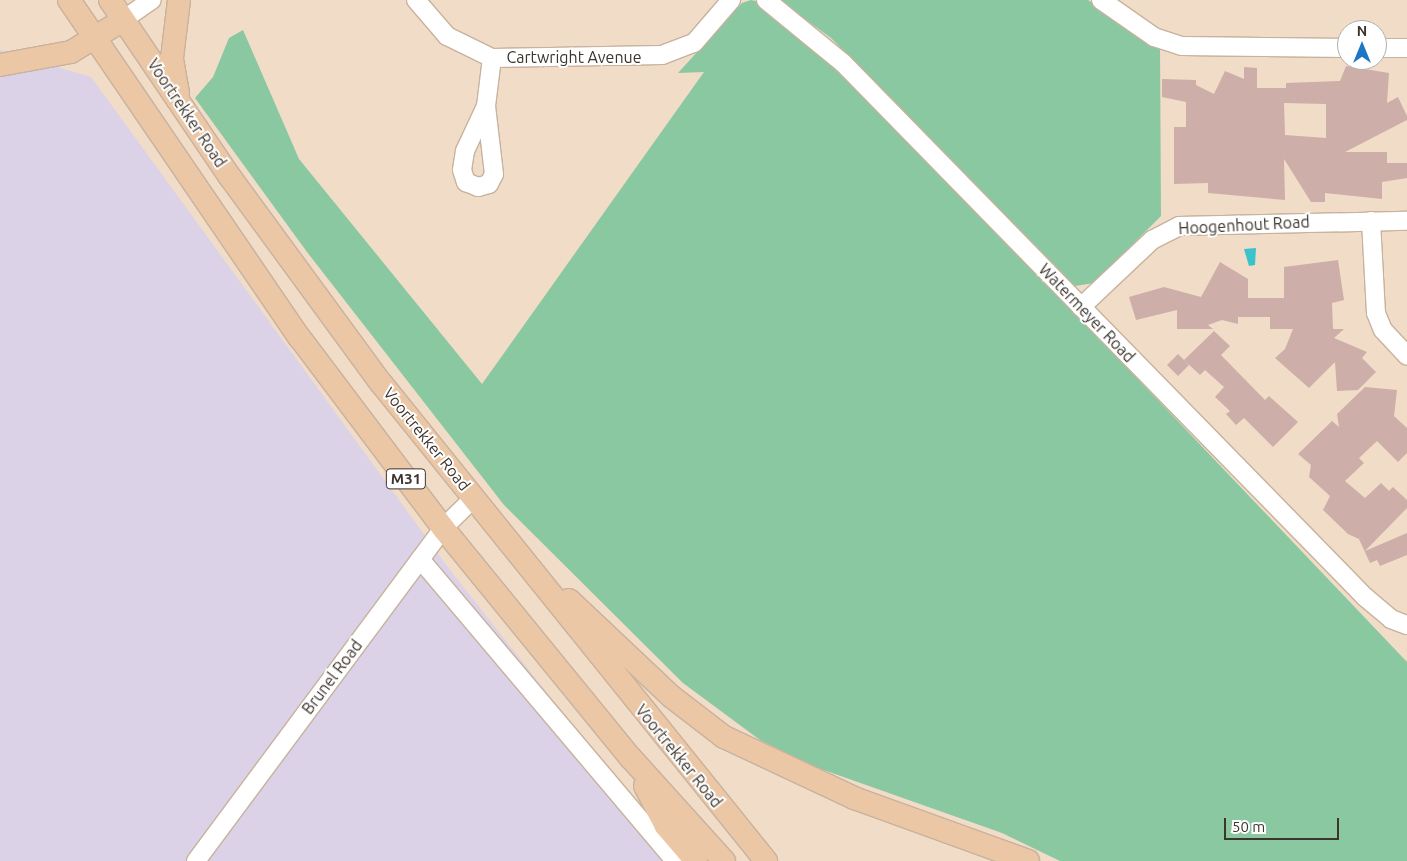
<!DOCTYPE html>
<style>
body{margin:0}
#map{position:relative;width:1407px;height:861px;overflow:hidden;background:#f1dcc7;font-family:Ubuntu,sans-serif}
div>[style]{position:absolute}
.industrial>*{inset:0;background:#dbd2e7}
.green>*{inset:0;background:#89c8a0}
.water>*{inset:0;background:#3bc3cb}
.building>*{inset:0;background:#cdaea9}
.roads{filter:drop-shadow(1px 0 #c7b29e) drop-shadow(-1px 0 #c7b29e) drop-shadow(0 1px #c7b29e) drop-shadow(0 -1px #c7b29e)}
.minor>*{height:18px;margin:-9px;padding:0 9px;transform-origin:9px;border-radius:9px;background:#fff}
.major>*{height:22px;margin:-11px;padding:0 11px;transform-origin:11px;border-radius:11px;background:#ebc7a6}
span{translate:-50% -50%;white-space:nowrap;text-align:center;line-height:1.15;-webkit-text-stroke:4px #fff;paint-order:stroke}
.shield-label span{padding:1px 4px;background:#fff;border:1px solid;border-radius:4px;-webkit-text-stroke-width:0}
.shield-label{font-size:15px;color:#3d352d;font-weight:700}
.street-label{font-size:16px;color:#3d352d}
.north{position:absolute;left:1337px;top:20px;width:50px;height:50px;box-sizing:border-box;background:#fff;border:1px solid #b1aeab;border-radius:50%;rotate:0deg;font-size:14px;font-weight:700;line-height:20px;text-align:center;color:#3d352d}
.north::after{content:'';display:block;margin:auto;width:18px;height:22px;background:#1e77c5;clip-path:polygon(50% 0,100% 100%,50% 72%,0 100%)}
.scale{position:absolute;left:1224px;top:818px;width:115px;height:22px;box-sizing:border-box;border:2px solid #3d352d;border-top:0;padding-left:6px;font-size:15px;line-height:18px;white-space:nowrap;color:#3d352d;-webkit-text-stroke:4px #fff;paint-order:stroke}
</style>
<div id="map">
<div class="industrial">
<div style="clip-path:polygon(0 50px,91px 77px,450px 570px,680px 861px,0 861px)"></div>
</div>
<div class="green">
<div style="clip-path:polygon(751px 0,760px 2px,839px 65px,1407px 662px,1407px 861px,1060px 861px,1002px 833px,818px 768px,760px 740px,683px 683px,504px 505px,307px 252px,195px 98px,213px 77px,229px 38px,243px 30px,299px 159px,482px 384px,704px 72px,678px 73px,742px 3px)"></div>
<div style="clip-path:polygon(779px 0,1088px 0,1160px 46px,1161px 216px,1094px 283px,1075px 286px,831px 38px)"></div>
</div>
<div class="water">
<div style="clip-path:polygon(1256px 248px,1255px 265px,1249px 266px,1244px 249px)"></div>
</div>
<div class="building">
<div style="clip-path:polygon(evenodd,1346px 66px,1389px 73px,1387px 103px,1398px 97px,1407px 116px,1407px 120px,1345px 152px,1387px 152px,1387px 163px,1407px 163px,1407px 178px,1382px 182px,1382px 199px,1325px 193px,1325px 202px,1311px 202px,1284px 159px,1285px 200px,1208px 193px,1208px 183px,1174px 184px,1174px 127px,1186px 127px,1186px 102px,1162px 97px,1162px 79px,1196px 80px,1196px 85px,1214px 94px,1225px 71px,1244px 79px,1244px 67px,1257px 68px,1257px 88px,1286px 88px,1286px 83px,1340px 81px,1346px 66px,1284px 103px,1326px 104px,1326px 138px,1285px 135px,1284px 103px)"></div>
<div style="clip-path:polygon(1338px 260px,1344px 300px,1332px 303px,1333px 329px,1344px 329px,1334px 338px,1367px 352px,1362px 358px,1376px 372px,1358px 390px,1337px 391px,1335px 362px,1309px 388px,1275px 358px,1285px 349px,1293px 329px,1270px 329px,1270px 317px,1238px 317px,1238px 324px,1222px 320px,1208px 325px,1213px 329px,1177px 329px,1177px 310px,1136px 320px,1129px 297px,1164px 287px,1201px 297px,1220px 262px,1248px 279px,1248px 298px,1284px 298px,1284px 267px)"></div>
<div style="clip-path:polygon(1214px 331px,1230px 346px,1221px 355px,1265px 400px,1269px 396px,1298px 422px,1273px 447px,1244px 418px,1236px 425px,1226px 414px,1230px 411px,1215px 397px,1224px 387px,1205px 370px,1200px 375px,1184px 360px)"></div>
<div style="clip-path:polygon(1178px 354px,1189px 365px,1178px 376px,1167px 365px)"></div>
<div style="clip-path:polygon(1365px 387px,1397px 390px,1394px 416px,1407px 428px,1407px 453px,1398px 462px,1377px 441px,1359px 458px,1364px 463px,1345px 481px,1365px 498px,1381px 483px,1389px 491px,1393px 487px,1407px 500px,1407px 508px,1365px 551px,1407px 533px,1407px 555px,1380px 566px,1377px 560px,1370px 563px,1359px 539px,1348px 534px,1323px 510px,1330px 496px,1309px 477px,1311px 465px,1298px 454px,1332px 421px,1339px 427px,1337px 414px)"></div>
</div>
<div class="roads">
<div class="minor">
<div style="left:416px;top:0;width:48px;rotate:49.3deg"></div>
<div style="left:447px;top:36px;width:50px;rotate:26.1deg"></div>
<div style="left:492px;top:58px;width:170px;rotate:-1deg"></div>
<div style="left:662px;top:55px;width:34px;rotate:-21deg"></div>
<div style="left:694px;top:43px;width:57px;rotate:-49.3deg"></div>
<div style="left:766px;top:0;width:99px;rotate:39.3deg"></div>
<div style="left:843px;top:63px;width:747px;rotate:45.65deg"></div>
<div style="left:1365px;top:597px;width:34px;rotate:40deg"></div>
<div style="left:1391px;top:619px;width:17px;rotate:21deg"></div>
<div style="left:1101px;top:0;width:65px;rotate:34.9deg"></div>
<div style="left:1154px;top:37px;width:29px;rotate:18deg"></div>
<div style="left:1182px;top:46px;width:165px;rotate:0.7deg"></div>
<div style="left:123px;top:20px;width:35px;rotate:-35deg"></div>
<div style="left:1377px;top:48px;width:30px"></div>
<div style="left:486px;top:106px;width:50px;rotate:115deg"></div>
<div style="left:465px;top:151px;width:19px;rotate:99deg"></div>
<div style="left:462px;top:170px;width:13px;rotate:72deg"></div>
<div style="left:466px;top:182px;width:13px;rotate:23deg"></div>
<div style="left:478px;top:187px;width:11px;rotate:-15deg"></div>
<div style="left:489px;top:184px;width:11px;rotate:-63deg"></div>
<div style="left:494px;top:174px;width:68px;rotate:-96.7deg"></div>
<div style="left:486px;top:106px;width:48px;rotate:-82.9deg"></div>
<div style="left:1371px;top:221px;width:92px;rotate:86.9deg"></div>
<div style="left:1376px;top:313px;width:18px;rotate:68deg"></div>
<div style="left:1383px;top:330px;width:35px;rotate:47deg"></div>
<div style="left:1081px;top:307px;width:98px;rotate:-43.3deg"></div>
<div style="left:1152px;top:240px;width:30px;rotate:-27deg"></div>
<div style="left:1179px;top:226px;width:228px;rotate:-1.3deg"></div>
<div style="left:420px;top:559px;width:395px;rotate:49.8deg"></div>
<div style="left:196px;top:861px;width:415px;rotate:-53.4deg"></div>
<div style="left:443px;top:528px;width:43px;rotate:-44.1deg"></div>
</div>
<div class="major">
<div style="left:69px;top:0;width:409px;rotate:55.7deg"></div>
<div style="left:300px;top:338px;width:238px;rotate:53deg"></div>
<div style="left:443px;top:528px;width:296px;rotate:50.8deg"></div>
<div style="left:630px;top:757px;width:140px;rotate:47.9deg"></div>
<div style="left:110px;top:0;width:214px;rotate:55.9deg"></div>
<div style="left:230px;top:177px;width:255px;rotate:53.8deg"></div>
<div style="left:381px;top:383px;width:614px;rotate:51.15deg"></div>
<div style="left:0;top:65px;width:72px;rotate:-10.4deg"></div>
<div style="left:71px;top:52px;width:61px;rotate:-31.6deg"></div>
<div style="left:178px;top:93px;width:36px;rotate:-100deg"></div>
<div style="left:172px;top:58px;width:58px;rotate:-83.1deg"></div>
<div style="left:569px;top:600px;width:141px;rotate:43.3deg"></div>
<div style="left:672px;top:697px;width:66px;rotate:37.6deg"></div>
<div style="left:724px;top:737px;width:144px;rotate:25.1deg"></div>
<div style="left:854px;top:798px;width:185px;rotate:19.9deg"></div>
<div style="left:645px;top:786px;width:45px;rotate:62.3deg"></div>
<div style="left:666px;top:826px;width:46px;rotate:49.4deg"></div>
</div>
</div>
<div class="shield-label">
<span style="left:406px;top:479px">M31</span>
</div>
<div class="street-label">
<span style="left:574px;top:57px">Cartwright Avenue</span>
<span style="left:187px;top:113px;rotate:56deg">Voortrekker Road</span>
<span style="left:1244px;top:225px;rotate:-3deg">Hoogenhout Road</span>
<span style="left:1087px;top:313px;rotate:46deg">Watermeyer Road</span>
<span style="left:427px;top:439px;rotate:51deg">Voortrekker Road</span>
<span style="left:332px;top:677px;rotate:-53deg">Brunel Road</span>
<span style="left:679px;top:756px;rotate:51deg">Voortrekker Road</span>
</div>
<div class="north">N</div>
<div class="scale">50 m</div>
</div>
